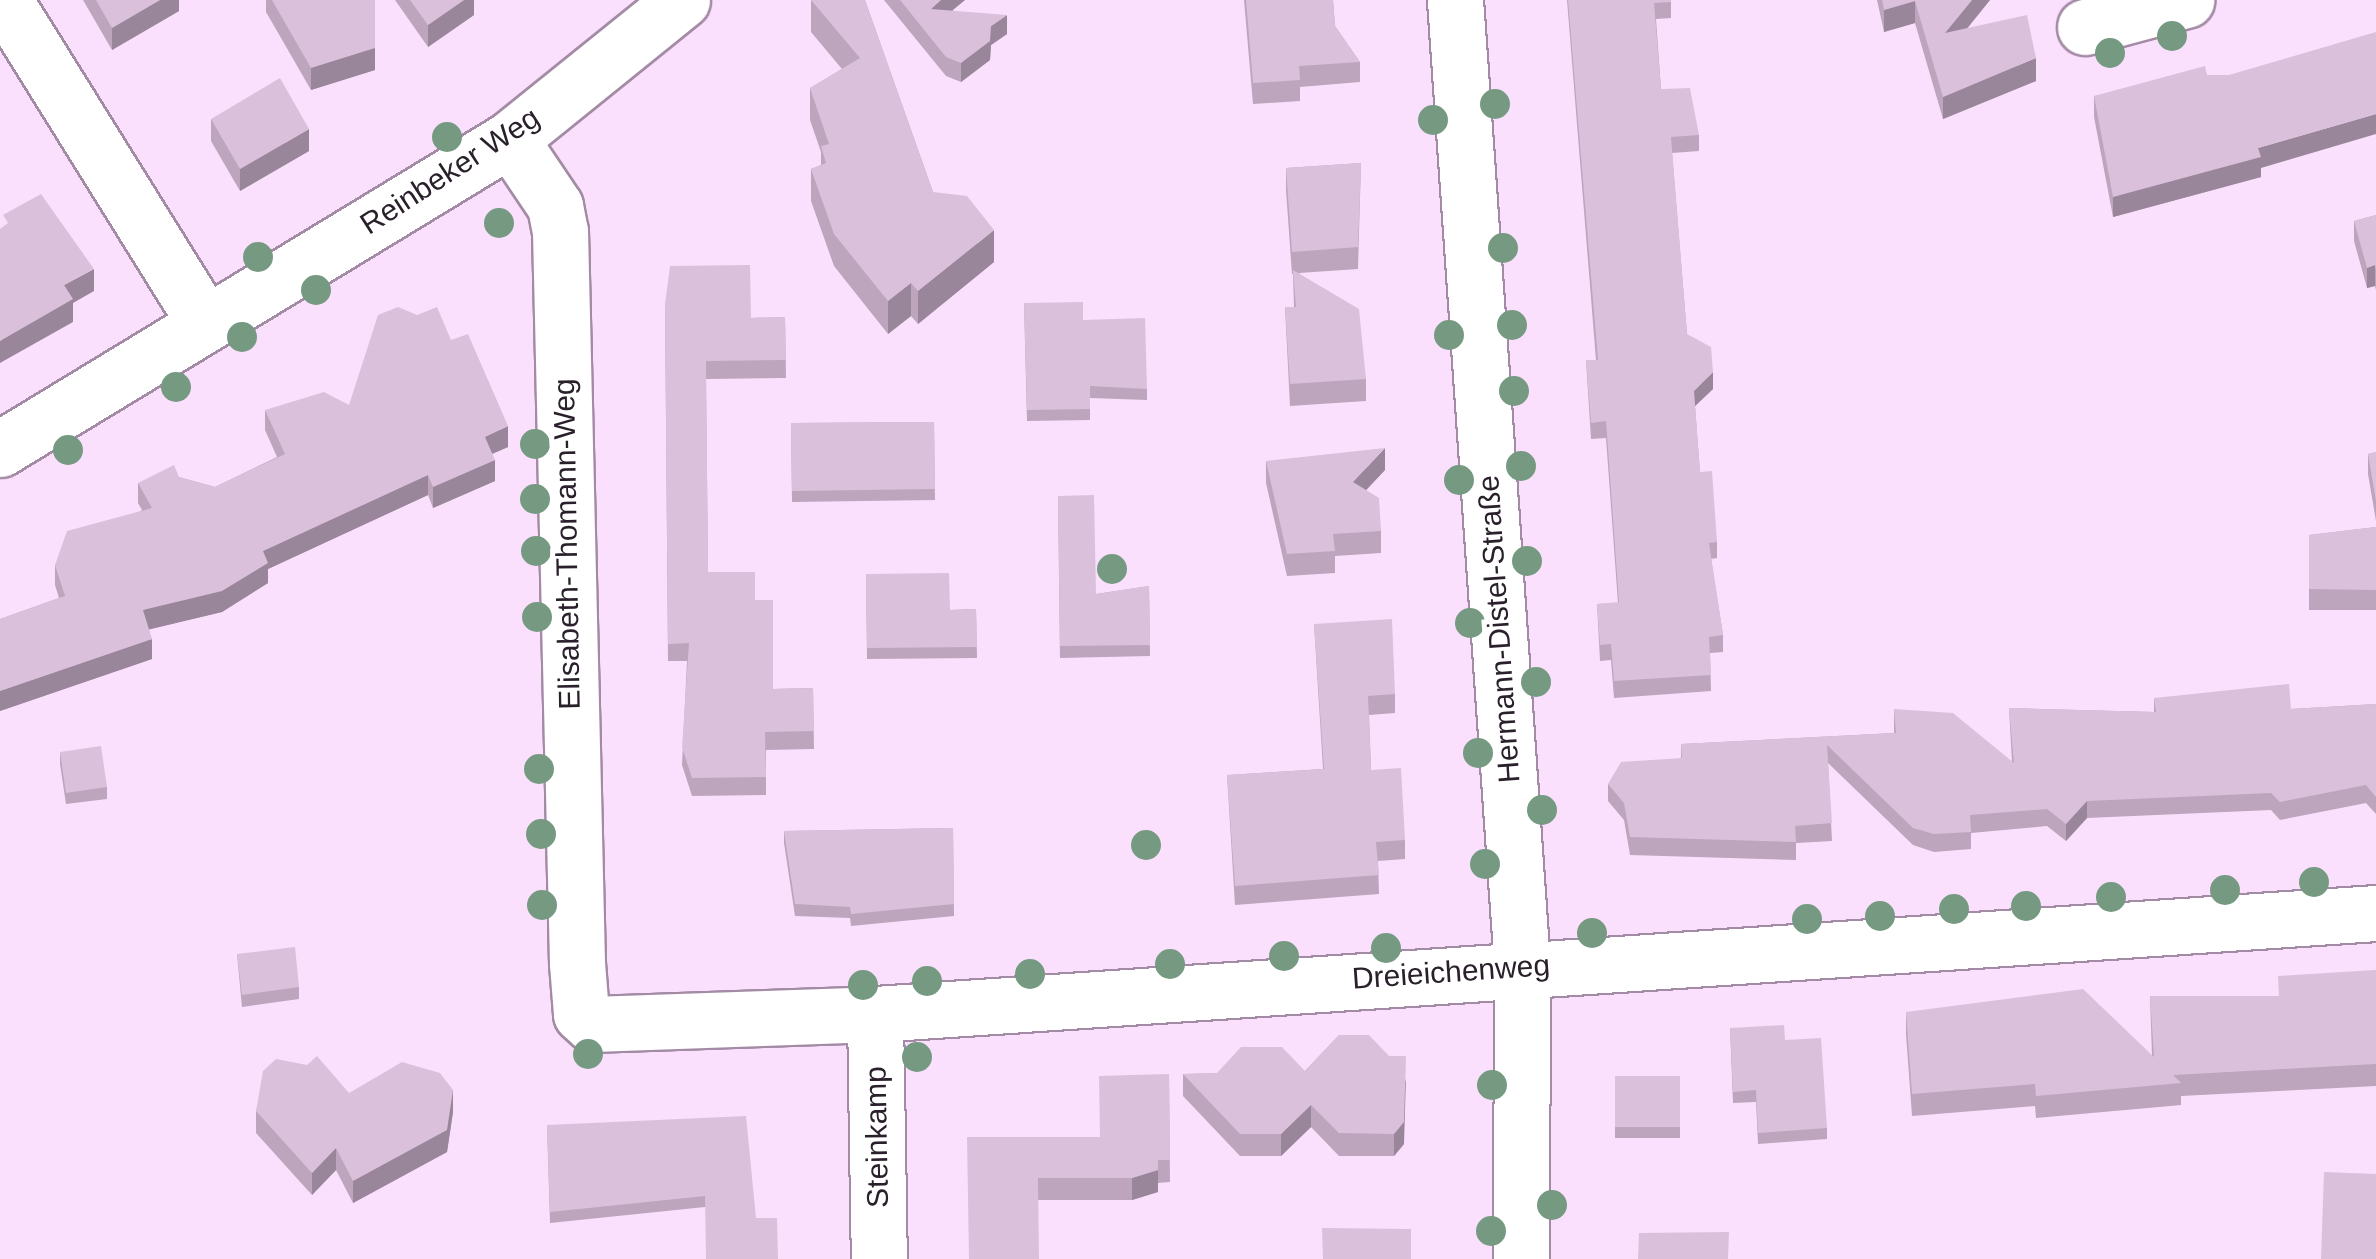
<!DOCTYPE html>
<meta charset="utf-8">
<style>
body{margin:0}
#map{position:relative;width:2376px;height:1259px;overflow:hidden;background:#fbe0fd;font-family:Arial,sans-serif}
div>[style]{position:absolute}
.roads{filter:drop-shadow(2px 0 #a48ba5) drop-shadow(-2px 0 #a48ba5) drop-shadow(0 2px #a48ba5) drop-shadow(0 -2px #a48ba5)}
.minor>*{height:55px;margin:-27.5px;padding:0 27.5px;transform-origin:27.5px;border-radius:27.5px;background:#fff}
.trees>*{width:30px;height:30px;margin:-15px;border-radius:50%;background:#759981}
.wall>*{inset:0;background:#bca5bd}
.shaded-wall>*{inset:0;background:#99869a}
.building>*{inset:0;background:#dbc0dc}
span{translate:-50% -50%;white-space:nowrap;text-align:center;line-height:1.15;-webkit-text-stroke:10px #fff;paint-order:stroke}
.street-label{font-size:30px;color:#2a202b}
</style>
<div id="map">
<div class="roads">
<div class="minor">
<div style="left:4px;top:0;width:380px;rotate:58.1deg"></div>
<div style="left:1455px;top:0;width:968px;rotate:86.03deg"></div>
<div style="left:1522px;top:966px;width:293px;rotate:90.2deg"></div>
<div style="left:2085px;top:27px;width:105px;rotate:-15deg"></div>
<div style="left:510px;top:139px;width:81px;rotate:56.1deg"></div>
<div style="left:555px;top:206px;width:25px;rotate:79deg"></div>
<div style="left:560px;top:231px;width:732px;rotate:88.67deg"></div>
<div style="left:577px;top:963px;width:51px;rotate:85.5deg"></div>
<div style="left:581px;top:1014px;width:15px;rotate:42deg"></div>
<div style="left:592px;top:1024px;width:283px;rotate:-2deg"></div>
<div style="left:875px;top:1014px;width:1504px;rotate:-3.85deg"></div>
<div style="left:0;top:449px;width:597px;rotate:-31.29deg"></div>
<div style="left:510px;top:139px;width:221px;rotate:-38.9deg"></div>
<div style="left:875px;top:1014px;width:245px;rotate:89.1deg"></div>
</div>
</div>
<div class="trees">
<div style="left:2172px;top:36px"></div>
<div style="left:2110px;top:53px"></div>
<div style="left:1495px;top:104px"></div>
<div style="left:1433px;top:120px"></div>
<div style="left:447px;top:137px"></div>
<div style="left:499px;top:223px"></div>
<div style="left:1503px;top:248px"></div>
<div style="left:258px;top:257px"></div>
<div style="left:316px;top:290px"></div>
<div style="left:1512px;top:325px"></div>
<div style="left:1449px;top:335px"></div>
<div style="left:242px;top:337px"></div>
<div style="left:176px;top:387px"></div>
<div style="left:1514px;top:391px"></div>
<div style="left:535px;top:444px"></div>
<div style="left:68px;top:450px"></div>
<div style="left:1521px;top:466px"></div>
<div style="left:1459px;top:480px"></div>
<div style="left:535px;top:499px"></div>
<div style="left:536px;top:551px"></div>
<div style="left:1527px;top:561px"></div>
<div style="left:1112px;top:569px"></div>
<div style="left:537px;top:617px"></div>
<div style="left:1470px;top:623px"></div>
<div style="left:1536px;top:682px"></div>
<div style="left:1478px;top:753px"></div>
<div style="left:539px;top:769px"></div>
<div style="left:1542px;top:810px"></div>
<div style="left:541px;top:834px"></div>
<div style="left:1146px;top:845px"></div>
<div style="left:1485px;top:864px"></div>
<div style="left:2314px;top:882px"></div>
<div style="left:2225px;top:890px"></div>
<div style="left:2111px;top:897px"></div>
<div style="left:542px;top:905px"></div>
<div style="left:2026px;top:906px"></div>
<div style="left:1954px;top:909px"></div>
<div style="left:1880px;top:916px"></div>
<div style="left:1807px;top:919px"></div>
<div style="left:1592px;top:933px"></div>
<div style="left:1386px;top:948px"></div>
<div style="left:1284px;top:956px"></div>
<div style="left:1170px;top:964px"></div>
<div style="left:1030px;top:974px"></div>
<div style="left:927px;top:981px"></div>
<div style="left:863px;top:985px"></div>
<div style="left:588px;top:1054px"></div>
<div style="left:917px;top:1057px"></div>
<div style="left:1492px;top:1085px"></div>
<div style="left:1552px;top:1205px"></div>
<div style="left:1491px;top:1231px"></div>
</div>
<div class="wall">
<div style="clip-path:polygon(83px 0,179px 0,179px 11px,112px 50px)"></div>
<div style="clip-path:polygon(266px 0,375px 0,375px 70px,311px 90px,266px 12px)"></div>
<div style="clip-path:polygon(395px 0,474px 0,474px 15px,428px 47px)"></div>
<div style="clip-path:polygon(811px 0,865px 0,933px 192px,994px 262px,918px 324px,911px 316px,888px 334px,834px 266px,811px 201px,811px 169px,821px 165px,821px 152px,810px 120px,810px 88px,842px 69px,811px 32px)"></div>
<div style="clip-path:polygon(884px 0,965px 0,952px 10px,1007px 34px,991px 45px,990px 60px,961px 82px,946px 76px)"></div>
<div style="clip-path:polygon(1244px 0,1333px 0,1335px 26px,1360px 62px,1360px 82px,1300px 87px,1300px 101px,1253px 104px)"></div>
<div style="clip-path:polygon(1567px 0,1671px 0,1671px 18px,1656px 19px,1661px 89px,1699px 135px,1699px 151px,1672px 153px,1687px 334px,1713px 389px,1695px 406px,1700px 472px,1717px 542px,1717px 558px,1711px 559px,1723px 635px,1723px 652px,1710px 653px,1711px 691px,1614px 698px,1611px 660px,1600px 661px,1597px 604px,1618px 603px,1606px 438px,1591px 439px,1586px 360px,1596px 360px)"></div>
<div style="clip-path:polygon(1877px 0,1990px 0,1967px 29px,2036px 81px,1943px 119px,1915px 23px,1884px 32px)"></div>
<div style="clip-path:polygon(2207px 75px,2229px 75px,2261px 168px,2261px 177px,2113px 217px,2094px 117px,2094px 96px)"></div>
<div style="clip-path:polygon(211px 119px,309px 151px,240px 191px,211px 141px)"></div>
<div style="clip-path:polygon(1361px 163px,1358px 269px,1299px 273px,1366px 379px,1366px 401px,1290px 406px,1285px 307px,1294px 307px,1293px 274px,1292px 274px,1286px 190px,1286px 168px)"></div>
<div style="clip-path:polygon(2376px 215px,2376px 290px,2375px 286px,2367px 288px,2354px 241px,2354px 221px)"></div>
<div style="clip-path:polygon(1024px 303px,1083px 320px,1147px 389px,1147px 400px,1090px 398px,1090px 420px,1027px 421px)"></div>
<div style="clip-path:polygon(665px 304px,751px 318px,785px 317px,786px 378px,706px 379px,708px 572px,755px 600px,773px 689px,813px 688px,814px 749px,766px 750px,766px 795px,692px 796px,682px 765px,687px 661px,668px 661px)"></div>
<div style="clip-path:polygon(451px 340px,508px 447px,492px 454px,495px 481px,433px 508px,428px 495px,268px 569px,268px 583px,222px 612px,149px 629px,152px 659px,0 711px,0 619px,59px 598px,55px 585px,55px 565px,142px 510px,138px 503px,138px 483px,179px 477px,215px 487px,277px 457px,265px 430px,265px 410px,349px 405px)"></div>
<div style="clip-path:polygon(934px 422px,935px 500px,792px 502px,791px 423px)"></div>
<div style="clip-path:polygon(2376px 452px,2376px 521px,2368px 474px,2368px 454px)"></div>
<div style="clip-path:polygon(1266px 461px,1385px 470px,1366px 490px,1381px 531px,1381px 553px,1335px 556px,1335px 573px,1287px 576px,1266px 483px)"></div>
<div style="clip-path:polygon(1058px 496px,1096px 594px,1149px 586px,1150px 656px,1060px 658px)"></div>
<div style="clip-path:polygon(2376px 527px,2376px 610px,2309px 610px,2309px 535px)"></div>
<div style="clip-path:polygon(866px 574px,950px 610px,976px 609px,977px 658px,867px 659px)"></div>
<div style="clip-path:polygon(1314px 624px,1395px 694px,1395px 713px,1369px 715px,1371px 770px,1405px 840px,1405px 859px,1378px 861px,1379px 894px,1235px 905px,1227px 775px,1323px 769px)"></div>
<div style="clip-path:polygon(2154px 698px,2291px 709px,2376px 704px,2376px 814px,2366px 803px,2280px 820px,2271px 810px,2087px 818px,2066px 841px,2047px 826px,1971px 833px,1971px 849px,1934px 852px,1913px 845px,1828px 763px,1832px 841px,1796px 843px,1796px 860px,1630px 855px,1624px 820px,1608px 801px,1608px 784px,1681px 758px,1681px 744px,1894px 733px,1894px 709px,2012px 762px,2009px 708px,2154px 712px)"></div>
<div style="clip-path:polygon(60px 752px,107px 787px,107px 799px,66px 804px,60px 764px)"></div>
<div style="clip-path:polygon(953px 828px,954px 916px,851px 926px,850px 918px,795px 916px,784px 843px,784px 831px)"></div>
<div style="clip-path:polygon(237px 954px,299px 987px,299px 999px,242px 1007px)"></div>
<div style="clip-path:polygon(2376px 970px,2376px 1086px,2181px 1096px,2181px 1105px,2036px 1118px,2035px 1106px,1912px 1116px,1906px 1034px,1906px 1012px,2152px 1056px,2150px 996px,2278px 996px)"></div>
<div style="clip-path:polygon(1730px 1028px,1785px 1040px,1827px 1128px,1827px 1139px,1758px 1144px,1756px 1102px,1733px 1103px)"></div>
<div style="clip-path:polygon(1339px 1035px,1404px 1144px,1394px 1156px,1339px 1156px,1311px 1127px,1281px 1156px,1240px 1156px,1183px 1096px,1183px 1074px,1305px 1071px)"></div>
<div style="clip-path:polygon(1169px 1074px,1170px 1182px,1158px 1183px,1158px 1192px,1132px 1200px,1038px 1200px,967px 1137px,1100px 1137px)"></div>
<div style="clip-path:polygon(1615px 1076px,1680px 1076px,1680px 1138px,1615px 1138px)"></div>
<div style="clip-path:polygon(349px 1093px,453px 1112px,447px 1152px,353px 1203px,336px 1170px,312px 1195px,256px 1133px,256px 1111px)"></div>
<div style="clip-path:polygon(547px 1125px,756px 1218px,705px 1207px,550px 1223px)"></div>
</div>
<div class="shaded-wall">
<div style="clip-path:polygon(160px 0,179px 0,179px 11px,112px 50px,112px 28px)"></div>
<div style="clip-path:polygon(375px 0,375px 70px,311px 90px,311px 68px)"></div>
<div style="clip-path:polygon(464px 0,474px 0,474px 15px,428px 47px,428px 25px)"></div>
<div style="clip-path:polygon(941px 0,965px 0,931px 28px,931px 9px)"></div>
<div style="clip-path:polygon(1972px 0,1990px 0,1945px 55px,1945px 33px)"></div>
<div style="clip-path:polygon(1915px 1px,1915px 23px,1884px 32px,1884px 10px)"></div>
<div style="clip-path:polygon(1007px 15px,1007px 34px,991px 45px,990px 60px,961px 82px,961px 63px,991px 26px)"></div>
<div style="clip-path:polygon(2036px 58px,2036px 81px,1943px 119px,1943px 97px)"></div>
<div style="clip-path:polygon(2376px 114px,2376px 134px,2261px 168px,2261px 177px,2113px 217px,2113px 197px,2258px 148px)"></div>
<div style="clip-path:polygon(309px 129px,309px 151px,240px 191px,240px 169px)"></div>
<div style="clip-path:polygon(994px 230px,994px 262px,918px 324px,918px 291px)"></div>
<div style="clip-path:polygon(2375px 265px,2375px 286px,2367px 288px,2367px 268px)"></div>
<div style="clip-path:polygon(94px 269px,94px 291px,73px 303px,73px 322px,0 363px,0 341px,64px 285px)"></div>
<div style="clip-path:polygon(911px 283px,911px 316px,888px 334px,888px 301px)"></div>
<div style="clip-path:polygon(1713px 372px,1713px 389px,1694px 407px,1694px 391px)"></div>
<div style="clip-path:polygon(508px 426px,508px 447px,485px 457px,485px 437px)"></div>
<div style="clip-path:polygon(1385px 448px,1385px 470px,1353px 504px,1353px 482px)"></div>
<div style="clip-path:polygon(495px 460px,495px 481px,433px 508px,433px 487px)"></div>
<div style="clip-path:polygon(428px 475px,428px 495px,268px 569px,268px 583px,222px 612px,143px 631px,143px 610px,263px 551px)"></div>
<div style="clip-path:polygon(152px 639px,152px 659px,0 711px,0 691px)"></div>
<div style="clip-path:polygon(2087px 801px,2087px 818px,2066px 841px,2066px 824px)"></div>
<div style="clip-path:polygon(1406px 1078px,1404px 1144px,1394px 1156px,1394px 1134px)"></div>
<div style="clip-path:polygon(453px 1090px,453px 1112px,447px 1152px,353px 1203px,353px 1181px)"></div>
<div style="clip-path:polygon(1311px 1105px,1311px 1127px,1281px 1156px,1281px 1134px)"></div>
<div style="clip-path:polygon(336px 1148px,336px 1170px,312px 1195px,312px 1173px)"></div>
<div style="clip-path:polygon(1158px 1170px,1158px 1192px,1132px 1200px,1132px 1178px)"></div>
</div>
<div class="building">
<div style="clip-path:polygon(96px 0,160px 0,112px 28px)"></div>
<div style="clip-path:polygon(272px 0,375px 0,375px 48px,311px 68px)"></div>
<div style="clip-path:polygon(410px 0,464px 0,428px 25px)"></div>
<div style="clip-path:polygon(811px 0,865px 0,933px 192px,967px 196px,994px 230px,918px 291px,911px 283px,888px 301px,834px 234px,811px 169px,826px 163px,821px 146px,829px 144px,810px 88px,860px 58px)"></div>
<div style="clip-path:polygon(900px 0,941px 0,931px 9px,1007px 15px,991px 26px,990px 41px,961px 63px,946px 57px)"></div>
<div style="clip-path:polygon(1246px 0,1333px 0,1335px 26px,1360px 62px,1299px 66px,1300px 80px,1253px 83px)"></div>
<div style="clip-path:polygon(1568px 0,1671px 0,1671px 2px,1654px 3px,1661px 89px,1690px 88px,1699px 135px,1671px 137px,1687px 334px,1711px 347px,1713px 372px,1694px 391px,1700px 472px,1712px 471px,1717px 542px,1709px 543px,1723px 635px,1709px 637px,1711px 675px,1614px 681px,1611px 644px,1600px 645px,1597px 604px,1619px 602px,1606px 421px,1591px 423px,1586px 360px,1598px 360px)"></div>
<div style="clip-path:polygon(1882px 0,1972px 0,1945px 33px,2027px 15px,2036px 58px,1943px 97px,1915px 1px,1884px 10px)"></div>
<div style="clip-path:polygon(2376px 32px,2376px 114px,2258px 148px,2261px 157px,2113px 197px,2094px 96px,2205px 66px,2207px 75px,2229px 75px)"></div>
<div style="clip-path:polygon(280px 78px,309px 129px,240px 169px,211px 119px)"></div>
<div style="clip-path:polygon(1361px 163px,1358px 247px,1292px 252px,1286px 168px)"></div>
<div style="clip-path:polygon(41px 194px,94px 269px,64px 285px,73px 299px,0 341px,0 229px,8px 223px,3px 215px)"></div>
<div style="clip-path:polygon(2376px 215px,2376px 270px,2375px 265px,2367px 268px,2354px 221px)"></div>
<div style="clip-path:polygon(750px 265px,751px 318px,785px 317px,786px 360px,706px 361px,708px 572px,755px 572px,755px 600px,773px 600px,773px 689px,813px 688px,814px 731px,765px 732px,766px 777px,692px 778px,682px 747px,689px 643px,668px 644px,665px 304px,670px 266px)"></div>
<div style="clip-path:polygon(1293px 270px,1359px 309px,1366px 379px,1290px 384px,1285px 307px,1296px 307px)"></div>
<div style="clip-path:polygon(1083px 302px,1083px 320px,1145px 318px,1147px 389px,1090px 386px,1090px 409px,1027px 410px,1024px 303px)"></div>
<div style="clip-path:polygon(398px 307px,417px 315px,437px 307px,451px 340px,468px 334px,508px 426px,485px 437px,495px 460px,433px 487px,428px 475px,263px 551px,268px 563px,222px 591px,143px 610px,152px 639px,0 691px,0 619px,65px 596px,55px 565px,67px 531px,152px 508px,138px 483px,174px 465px,179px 477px,215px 487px,285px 454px,265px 410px,324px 392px,349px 405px,378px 315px)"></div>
<div style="clip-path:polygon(934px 422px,935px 489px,792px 491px,791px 423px)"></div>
<div style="clip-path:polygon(1385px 448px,1353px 482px,1379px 498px,1381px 531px,1333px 534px,1335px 551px,1287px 554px,1266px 461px)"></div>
<div style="clip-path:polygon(2376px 452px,2376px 501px,2368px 454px)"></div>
<div style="clip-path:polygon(1094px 495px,1096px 594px,1149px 586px,1150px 645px,1060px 646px,1058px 496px)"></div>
<div style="clip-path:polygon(2376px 527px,2376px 590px,2309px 589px,2309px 535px)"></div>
<div style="clip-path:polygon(949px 573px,950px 610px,976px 609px,977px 647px,867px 648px,866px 574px)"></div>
<div style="clip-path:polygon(1392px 619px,1395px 694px,1368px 696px,1371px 770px,1401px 768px,1405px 840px,1376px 842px,1379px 875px,1235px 886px,1227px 775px,1324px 769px,1314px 624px)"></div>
<div style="clip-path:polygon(2289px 684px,2291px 709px,2376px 704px,2376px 797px,2366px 785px,2280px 802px,2271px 793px,2087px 801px,2066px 824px,2047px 809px,1970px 815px,1971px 832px,1934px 834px,1913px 828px,1827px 745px,1832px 823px,1795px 826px,1796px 842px,1630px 837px,1624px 803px,1608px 784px,1621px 762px,1682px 758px,1681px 744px,1896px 733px,1894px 709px,1953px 713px,2014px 763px,2009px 708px,2156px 712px,2154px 698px)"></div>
<div style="clip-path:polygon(101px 746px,107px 787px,66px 793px,60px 752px)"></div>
<div style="clip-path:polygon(953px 828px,954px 904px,851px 914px,850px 907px,795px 904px,784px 831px)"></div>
<div style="clip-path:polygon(295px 947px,299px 987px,242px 995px,237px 954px)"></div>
<div style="clip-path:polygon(2374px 970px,2376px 970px,2376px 1064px,2173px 1075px,2181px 1083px,2036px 1096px,2035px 1084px,1912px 1094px,1906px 1012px,2083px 989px,2154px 1057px,2150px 996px,2279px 996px,2278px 976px)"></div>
<div style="clip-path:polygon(1784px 1025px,1785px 1040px,1821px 1038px,1827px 1128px,1758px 1133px,1756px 1090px,1733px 1092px,1730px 1028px)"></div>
<div style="clip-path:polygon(1339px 1035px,1369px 1035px,1389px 1056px,1406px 1056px,1404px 1122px,1394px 1134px,1339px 1133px,1311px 1105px,1281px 1134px,1240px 1134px,1183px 1074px,1217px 1073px,1241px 1047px,1282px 1047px,1305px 1071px)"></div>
<div style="clip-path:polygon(317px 1056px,349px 1093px,402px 1062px,440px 1073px,453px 1090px,447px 1130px,353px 1181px,336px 1148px,312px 1173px,256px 1111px,263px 1071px,276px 1059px,307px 1065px)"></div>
<div style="clip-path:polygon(1169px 1074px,1170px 1160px,1158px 1160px,1158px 1170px,1132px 1178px,1038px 1178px,1039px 1259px,969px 1259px,967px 1137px,1100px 1137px,1099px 1076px)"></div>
<div style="clip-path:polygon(1615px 1076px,1680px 1076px,1680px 1127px,1615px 1127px)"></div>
<div style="clip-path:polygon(746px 1116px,756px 1218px,777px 1218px,778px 1259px,706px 1259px,705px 1196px,550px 1212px,547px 1125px)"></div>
<div style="clip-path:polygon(2324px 1172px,2376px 1174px,2376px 1259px,2321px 1259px)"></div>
<div style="clip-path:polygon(1322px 1228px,1411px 1229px,1411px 1259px,1323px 1259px)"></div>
<div style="clip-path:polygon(1729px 1232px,1728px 1259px,1638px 1259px,1639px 1233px)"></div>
</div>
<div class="street-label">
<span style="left:450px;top:171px;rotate:-33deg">Reinbeker Weg</span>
<span style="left:567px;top:544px;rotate:-91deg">Elisabeth-Thomann-Weg</span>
<span style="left:1499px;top:629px;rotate:-94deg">Hermann-Distel-Straße</span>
<span style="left:1451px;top:972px;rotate:-4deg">Dreieichenweg</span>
<span style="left:877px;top:1137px;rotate:-91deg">Steinkamp</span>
</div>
</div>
